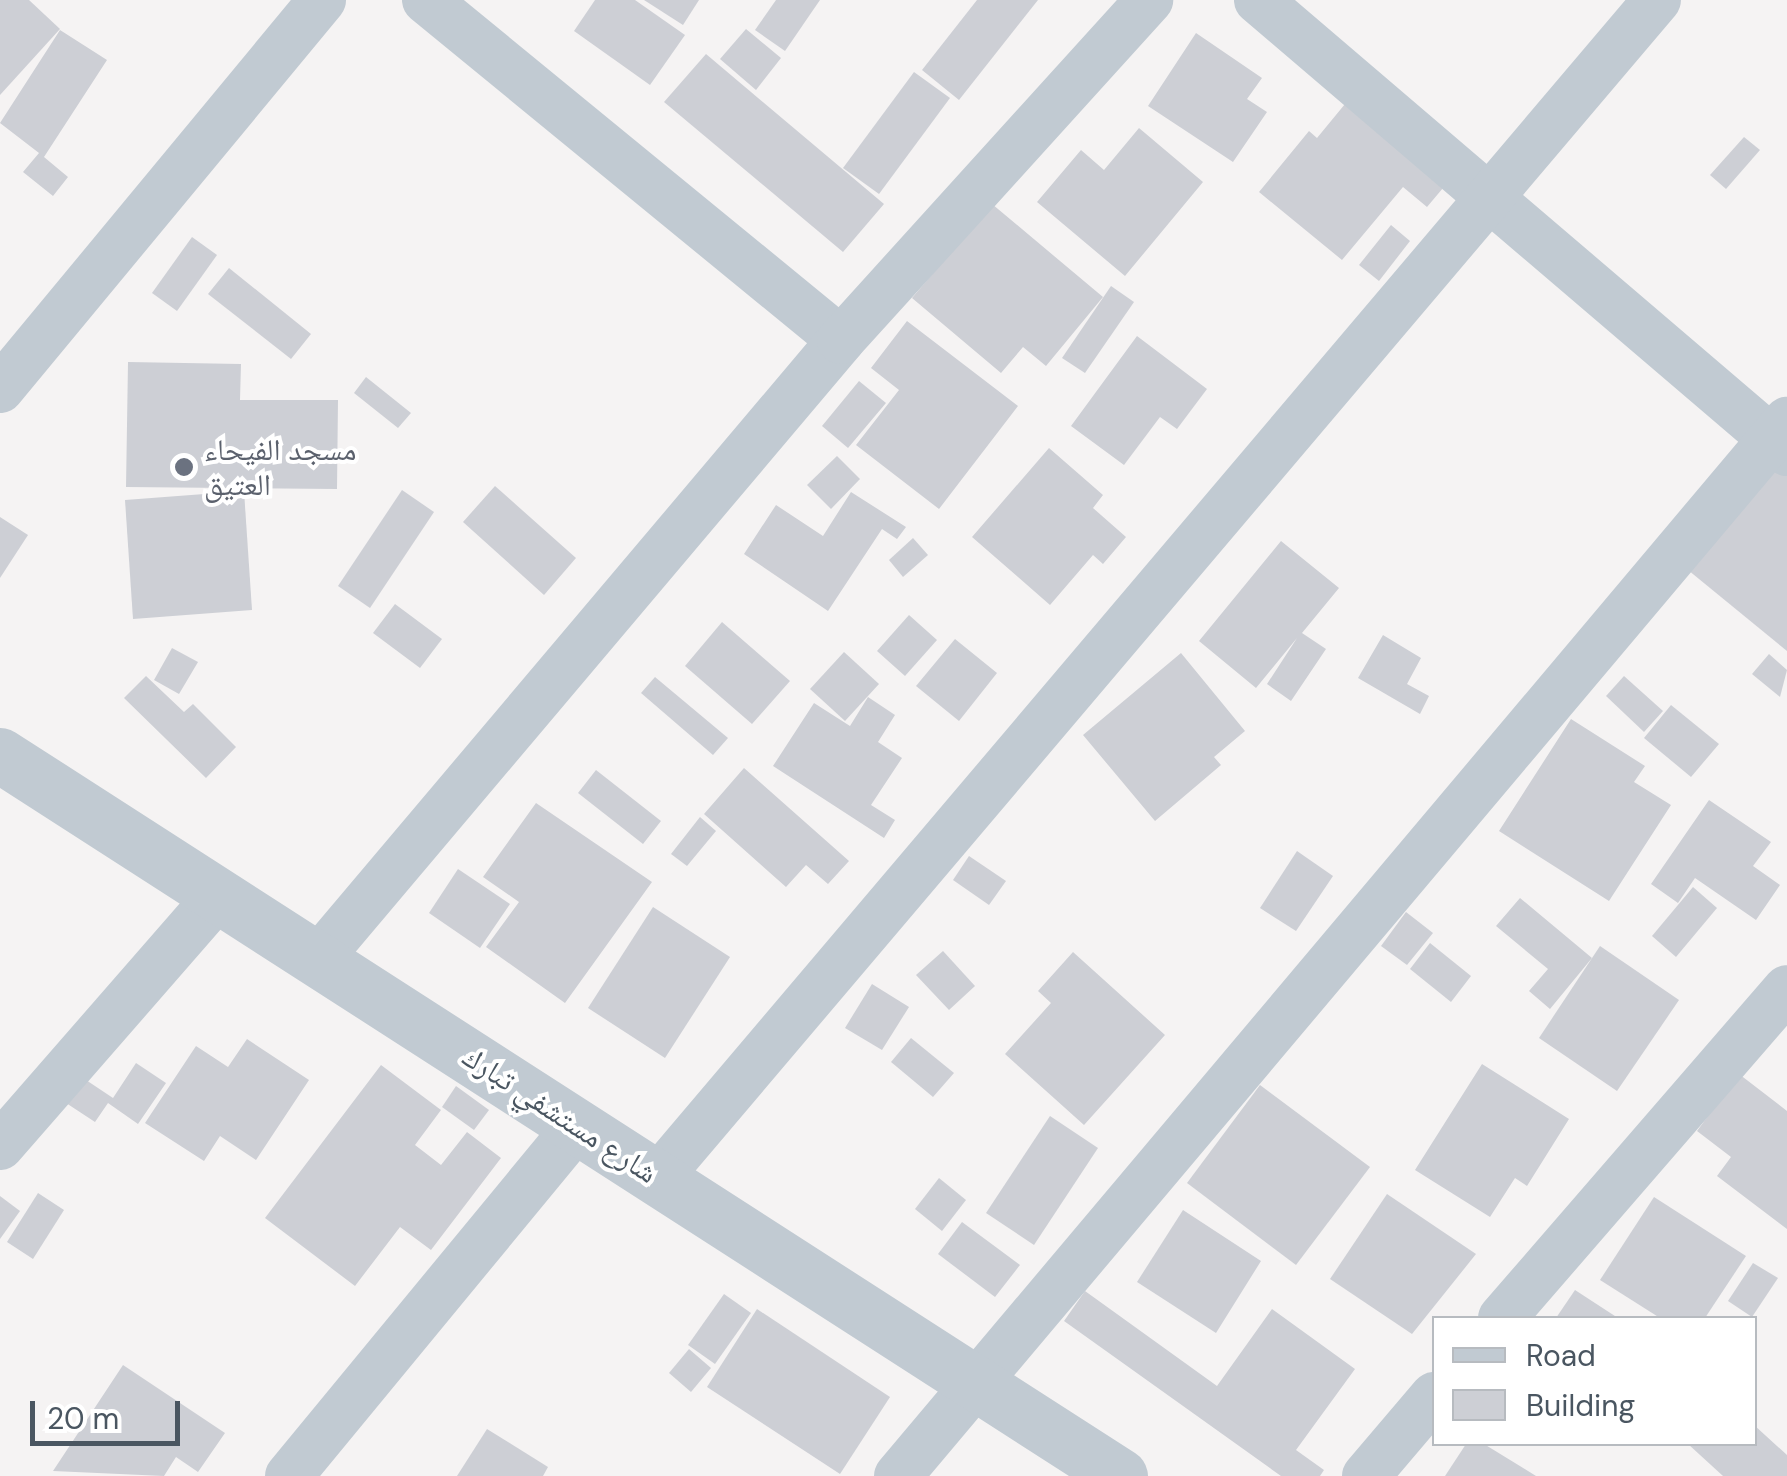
<!DOCTYPE html>
<meta charset="utf-8">
<style>
body{margin:0}
#map{position:relative;width:1787px;height:1476px;overflow:hidden;background:#f5f3f3;font-family:"DM Sans","Noto Naskh Arabic",sans-serif}
div>[style]{position:absolute}
.building>*{inset:0;background:#cdcfd5}
.minor>*{height:48px;margin:-24px;padding:0 24px;transform-origin:24px;border-radius:24px;background:#c1cad2}
.tertiary>*{height:55px;margin:-27.5px;padding:0 27.5px;transform-origin:27.5px;border-radius:27.5px;background:#c1cad2}
.dots>*{width:28px;height:28px;translate:-50% -50%;box-sizing:border-box;border:5px solid #fff;border-radius:50%}
span{translate:-50% -50%;white-space:nowrap;text-align:center;line-height:1.15;-webkit-text-stroke:8px #fff;paint-order:stroke}
.worship-label{font-size:30px;color:#5b616d}
.left{translate:0 -50%;text-align:left}
.street-label{font-size:30px;color:#4a5661}
.legend{position:absolute;left:1432px;top:1316px;width:325px;height:130px;box-sizing:border-box;background:#fff;border:2px solid #b7bbc0;margin:0;padding:12px 18px;list-style:none;font-size:30px;color:#4a5661}
.legend li{display:flex;align-items:center;gap:20px;height:50px}
.legend b{width:50px;border:2px solid #b7bbc0}
.scale{position:absolute;left:30px;top:1401px;width:150px;height:45px;box-sizing:border-box;border:5px solid #4a5661;border-top:0;padding-left:12px;font-size:30px;line-height:35px;white-space:nowrap;color:#4a5661;-webkit-text-stroke:8px #fff;paint-order:stroke}
</style>
<div id="map">
<div class="building">
<div style="clip-path:polygon(0 0,29px 0,60px 29px,0 95px)"></div>
<div style="clip-path:polygon(595px 0,635px 0,685px 35px,650px 85px,574px 31px)"></div>
<div style="clip-path:polygon(644px 0,699px 0,683px 25px)"></div>
<div style="clip-path:polygon(776px 0,820px 0,785px 51px,755px 30px)"></div>
<div style="clip-path:polygon(977px 0,1038px 0,959px 100px,922px 70px)"></div>
<div style="clip-path:polygon(746px 29px,781px 58px,756px 90px,720px 59px)"></div>
<div style="clip-path:polygon(60px 30px,107px 60px,44px 157px,68px 177px,53px 196px,23px 172px,39px 153px,0 123px)"></div>
<div style="clip-path:polygon(1196px 33px,1262px 78px,1247px 99px,1267px 112px,1233px 162px,1148px 106px)"></div>
<div style="clip-path:polygon(706px 54px,884px 204px,843px 252px,664px 102px)"></div>
<div style="clip-path:polygon(914px 72px,950px 98px,879px 194px,843px 168px)"></div>
<div style="clip-path:polygon(1359px 87px,1459px 169px,1427px 207px,1403px 187px,1342px 260px,1259px 192px,1309px 131px,1317px 138px)"></div>
<div style="clip-path:polygon(1139px 128px,1203px 182px,1125px 276px,1037px 202px,1081px 150px,1104px 170px)"></div>
<div style="clip-path:polygon(1744px 137px,1760px 150px,1726px 189px,1710px 175px)"></div>
<div style="clip-path:polygon(992px 204px,1103px 297px,1046px 366px,1023px 347px,1001px 373px,912px 298px)"></div>
<div style="clip-path:polygon(1391px 225px,1410px 241px,1379px 281px,1359px 265px)"></div>
<div style="clip-path:polygon(192px 237px,217px 255px,177px 311px,152px 293px)"></div>
<div style="clip-path:polygon(229px 268px,311px 334px,291px 359px,208px 294px)"></div>
<div style="clip-path:polygon(1111px 286px,1134px 302px,1085px 373px,1062px 358px)"></div>
<div style="clip-path:polygon(907px 321px,1018px 406px,939px 509px,856px 445px,899px 390px,871px 368px)"></div>
<div style="clip-path:polygon(1137px 336px,1207px 389px,1177px 429px,1160px 417px,1124px 465px,1071px 426px)"></div>
<div style="clip-path:polygon(128px 362px,241px 364px,240px 400px,338px 400px,337px 489px,126px 487px)"></div>
<div style="clip-path:polygon(366px 377px,411px 413px,398px 428px,354px 393px)"></div>
<div style="clip-path:polygon(859px 381px,886px 403px,848px 448px,822px 426px)"></div>
<div style="clip-path:polygon(1049px 448px,1103px 495px,1093px 508px,1126px 537px,1103px 564px,1093px 555px,1050px 605px,972px 537px)"></div>
<div style="clip-path:polygon(1787px 455px,1787px 651px,1688px 570px)"></div>
<div style="clip-path:polygon(837px 456px,860px 479px,831px 509px,807px 485px)"></div>
<div style="clip-path:polygon(495px 486px,576px 558px,544px 595px,463px 522px)"></div>
<div style="clip-path:polygon(402px 490px,434px 512px,370px 608px,338px 586px)"></div>
<div style="clip-path:polygon(244px 491px,252px 610px,133px 619px,125px 500px)"></div>
<div style="clip-path:polygon(851px 492px,906px 527px,897px 539px,882px 529px,828px 611px,744px 554px,776px 505px,823px 536px)"></div>
<div style="clip-path:polygon(0 517px,28px 535px,0 578px)"></div>
<div style="clip-path:polygon(913px 538px,928px 555px,903px 577px,889px 560px)"></div>
<div style="clip-path:polygon(1281px 541px,1339px 588px,1302px 633px,1326px 649px,1291px 701px,1267px 684px,1297px 638px,1256px 688px,1199px 641px)"></div>
<div style="clip-path:polygon(395px 604px,442px 639px,420px 668px,373px 633px)"></div>
<div style="clip-path:polygon(909px 615px,937px 640px,905px 676px,877px 651px)"></div>
<div style="clip-path:polygon(722px 622px,790px 681px,752px 724px,685px 666px)"></div>
<div style="clip-path:polygon(1383px 635px,1421px 658px,1407px 684px,1429px 696px,1420px 714px,1358px 678px)"></div>
<div style="clip-path:polygon(955px 639px,997px 673px,959px 721px,916px 686px)"></div>
<div style="clip-path:polygon(172px 648px,198px 662px,179px 694px,154px 680px)"></div>
<div style="clip-path:polygon(844px 652px,879px 684px,845px 721px,810px 689px)"></div>
<div style="clip-path:polygon(1181px 653px,1245px 731px,1214px 757px,1221px 765px,1155px 821px,1083px 735px)"></div>
<div style="clip-path:polygon(1769px 654px,1787px 670px,1780px 697px,1752px 674px)"></div>
<div style="clip-path:polygon(146px 676px,184px 712px,193px 704px,236px 747px,206px 778px,124px 698px)"></div>
<div style="clip-path:polygon(1624px 676px,1663px 711px,1644px 732px,1606px 696px)"></div>
<div style="clip-path:polygon(655px 677px,728px 738px,713px 755px,641px 693px)"></div>
<div style="clip-path:polygon(868px 697px,895px 715px,878px 742px,902px 758px,871px 805px,895px 820px,884px 838px,773px 766px,814px 703px,850px 726px)"></div>
<div style="clip-path:polygon(1671px 705px,1719px 744px,1691px 777px,1644px 738px)"></div>
<div style="clip-path:polygon(1571px 719px,1645px 766px,1634px 782px,1671px 805px,1609px 901px,1499px 831px)"></div>
<div style="clip-path:polygon(744px 768px,849px 861px,828px 884px,806px 865px,786px 887px,704px 814px)"></div>
<div style="clip-path:polygon(596px 770px,661px 821px,643px 844px,578px 793px)"></div>
<div style="clip-path:polygon(1709px 800px,1771px 842px,1753px 866px,1780px 885px,1756px 920px,1695px 878px,1678px 903px,1651px 884px)"></div>
<div style="clip-path:polygon(536px 803px,652px 882px,565px 1003px,486px 947px,519px 902px,483px 877px)"></div>
<div style="clip-path:polygon(700px 817px,716px 831px,687px 866px,671px 854px)"></div>
<div style="clip-path:polygon(1297px 851px,1333px 876px,1296px 931px,1260px 908px)"></div>
<div style="clip-path:polygon(969px 856px,1006px 881px,989px 905px,953px 880px)"></div>
<div style="clip-path:polygon(458px 869px,510px 904px,480px 948px,429px 913px)"></div>
<div style="clip-path:polygon(1693px 887px,1717px 908px,1676px 957px,1652px 936px)"></div>
<div style="clip-path:polygon(1520px 898px,1592px 958px,1550px 1009px,1529px 991px,1548px 969px,1496px 926px)"></div>
<div style="clip-path:polygon(653px 907px,730px 957px,665px 1058px,588px 1008px)"></div>
<div style="clip-path:polygon(1406px 912px,1433px 933px,1407px 965px,1381px 946px)"></div>
<div style="clip-path:polygon(1430px 943px,1471px 976px,1451px 1002px,1410px 969px)"></div>
<div style="clip-path:polygon(1600px 946px,1679px 1000px,1617px 1091px,1539px 1038px)"></div>
<div style="clip-path:polygon(943px 951px,975px 986px,949px 1010px,916px 975px)"></div>
<div style="clip-path:polygon(1073px 952px,1165px 1035px,1084px 1125px,1005px 1054px,1051px 1003px,1038px 991px)"></div>
<div style="clip-path:polygon(872px 984px,909px 1007px,882px 1050px,845px 1028px)"></div>
<div style="clip-path:polygon(911px 1038px,954px 1073px,933px 1097px,891px 1062px)"></div>
<div style="clip-path:polygon(247px 1039px,309px 1080px,256px 1160px,220px 1136px,204px 1161px,145px 1123px,196px 1046px,228px 1067px)"></div>
<div style="clip-path:polygon(136px 1063px,166px 1083px,138px 1124px,108px 1103px,95px 1122px,60px 1099px,77px 1074px,113px 1098px)"></div>
<div style="clip-path:polygon(1482px 1064px,1569px 1119px,1527px 1186px,1515px 1178px,1490px 1217px,1415px 1170px)"></div>
<div style="clip-path:polygon(381px 1065px,441px 1110px,415px 1145px,441px 1165px,467px 1132px,501px 1158px,431px 1250px,400px 1227px,355px 1286px,265px 1218px)"></div>
<div style="clip-path:polygon(1739px 1074px,1787px 1111px,1787px 1229px,1717px 1176px,1731px 1157px,1697px 1131px)"></div>
<div style="clip-path:polygon(1260px 1085px,1370px 1167px,1296px 1265px,1187px 1183px)"></div>
<div style="clip-path:polygon(456px 1086px,489px 1110px,474px 1130px,442px 1107px)"></div>
<div style="clip-path:polygon(1050px 1116px,1098px 1148px,1034px 1245px,986px 1213px)"></div>
<div style="clip-path:polygon(939px 1178px,966px 1200px,942px 1231px,915px 1209px)"></div>
<div style="clip-path:polygon(38px 1193px,64px 1210px,33px 1259px,7px 1242px)"></div>
<div style="clip-path:polygon(1387px 1194px,1476px 1254px,1412px 1334px,1330px 1279px)"></div>
<div style="clip-path:polygon(0 1196px,20px 1211px,0 1239px)"></div>
<div style="clip-path:polygon(1654px 1197px,1746px 1256px,1705px 1318px,1660px 1318px,1600px 1280px)"></div>
<div style="clip-path:polygon(1183px 1210px,1261px 1261px,1216px 1333px,1137px 1282px)"></div>
<div style="clip-path:polygon(962px 1222px,1020px 1265px,995px 1297px,938px 1254px)"></div>
<div style="clip-path:polygon(1753px 1263px,1778px 1278px,1752px 1317px,1728px 1301px)"></div>
<div style="clip-path:polygon(1575px 1290px,1618px 1318px,1556px 1318px)"></div>
<div style="clip-path:polygon(1085px 1291px,1217px 1386px,1272px 1309px,1355px 1369px,1296px 1450px,1324px 1470px,1320px 1476px,1281px 1476px,1064px 1321px)"></div>
<div style="clip-path:polygon(724px 1294px,751px 1313px,715px 1364px,688px 1345px)"></div>
<div style="clip-path:polygon(757px 1309px,890px 1397px,840px 1474px,707px 1387px)"></div>
<div style="clip-path:polygon(689px 1349px,711px 1368px,691px 1392px,669px 1373px)"></div>
<div style="clip-path:polygon(123px 1365px,225px 1433px,198px 1472px,176px 1457px,164px 1476px,53px 1471px)"></div>
<div style="clip-path:polygon(1754px 1425px,1787px 1455px,1787px 1476px,1723px 1476px,1688px 1444px,1754px 1444px)"></div>
<div style="clip-path:polygon(487px 1429px,548px 1467px,543px 1476px,457px 1476px)"></div>
<div style="clip-path:polygon(1466px 1444px,1484px 1444px,1536px 1476px,1445px 1476px)"></div>
</div>
<div class="minor">
<div style="left:426px;top:0;width:536px;rotate:39.33deg"></div>
<div style="left:1258px;top:0;width:696px;rotate:40.51deg"></div>
<div style="left:0;top:389px;width:505px;rotate:-50.38deg"></div>
<div style="left:319px;top:958px;width:809px;rotate:-49.81deg"></div>
<div style="left:841px;top:340px;width:459px;rotate:-47.8deg"></div>
<div style="left:0;top:1146px;width:330px;rotate:-48.9deg"></div>
<div style="left:657px;top:1179px;width:1546px;rotate:-49.7deg"></div>
<div style="left:1502px;top:1318px;width:435px;rotate:-49.1deg"></div>
<div style="left:289px;top:1476px;width:452px;rotate:-50.5deg"></div>
<div style="left:898px;top:1476px;width:1380px;rotate:-49.88deg"></div>
<div style="left:1366px;top:1476px;width:105px;rotate:-49.6deg"></div>
</div>
<div class="tertiary">
<div style="left:0;top:755px;width:1332px;rotate:32.77deg"></div>
</div>
<div class="dots">
<div style="left:184px;top:467px;background:#6b7280"></div>
</div>
<div class="worship-label">
<span class="left" style="left:204px;top:467px">مسجد الفيحاء<br>العتيق</span>
</div>
<div class="street-label">
<span style="left:560px;top:1115px;rotate:33deg">شارع مستشفي تبارك</span>
</div>
<ul class="legend">
<li><b style="height:12px;background:#c1cad2"></b>Road</li>
<li><b style="height:28px;background:#cdcfd5"></b>Building</li>
</ul>
<div class="scale">20 m</div>
</div>
